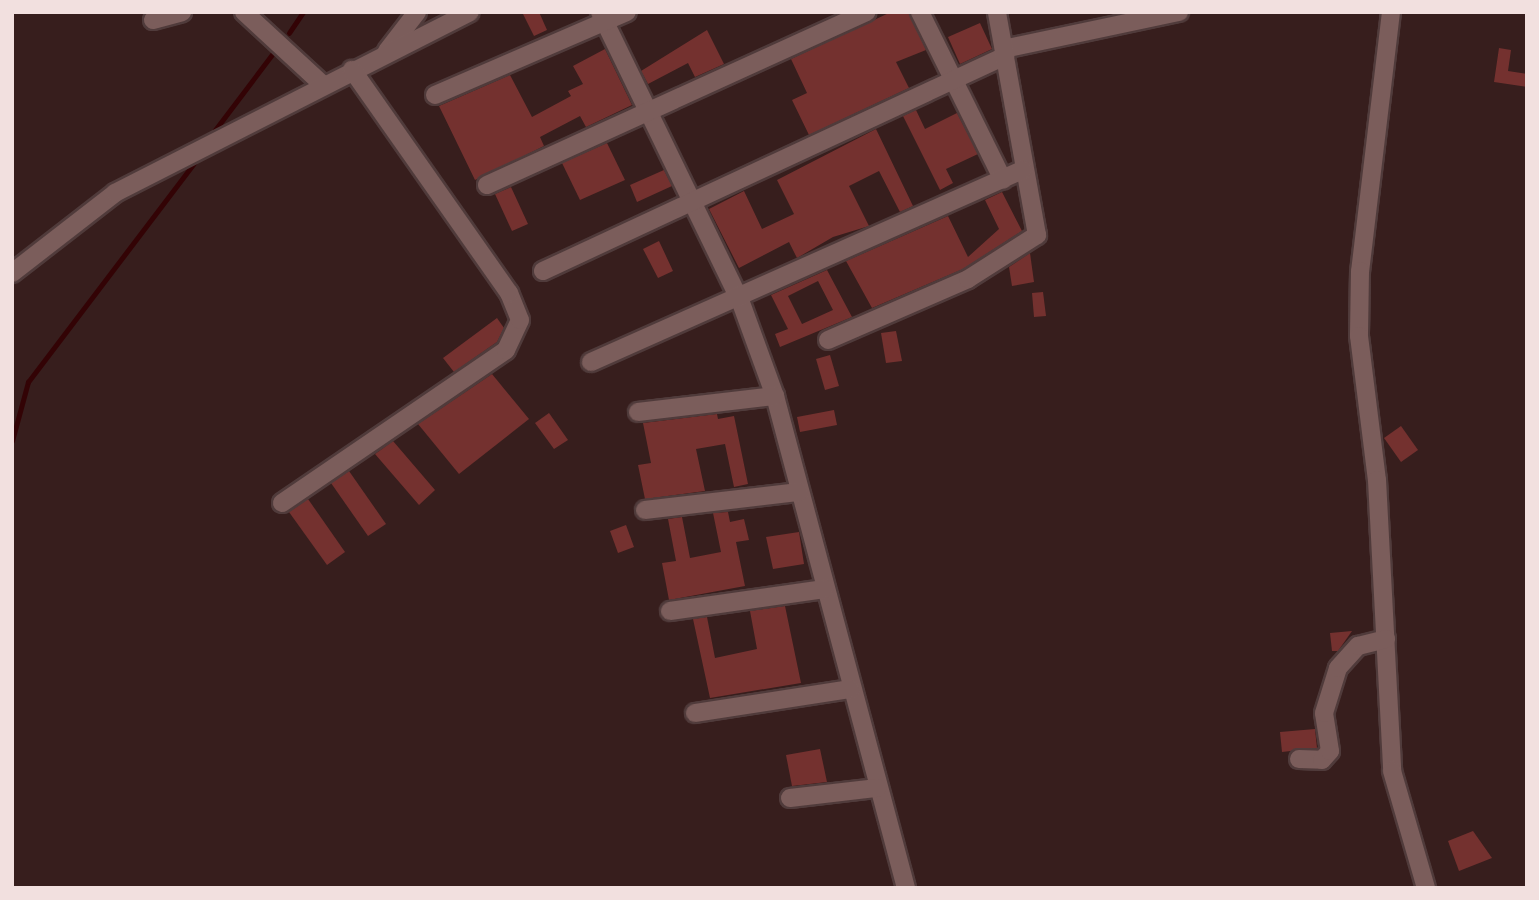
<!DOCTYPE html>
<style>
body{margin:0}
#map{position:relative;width:1539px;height:900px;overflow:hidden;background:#371e1d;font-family:Lato,sans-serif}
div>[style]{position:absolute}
.stream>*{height:4.5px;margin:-2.25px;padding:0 2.25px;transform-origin:2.25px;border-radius:2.25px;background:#330305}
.building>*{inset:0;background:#74312f}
.roads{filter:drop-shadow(2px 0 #503b3b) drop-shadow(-2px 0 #503b3b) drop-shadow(0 2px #503b3b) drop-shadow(0 -2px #503b3b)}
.minor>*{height:18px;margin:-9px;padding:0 9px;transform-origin:9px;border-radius:9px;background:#7b5d5b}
span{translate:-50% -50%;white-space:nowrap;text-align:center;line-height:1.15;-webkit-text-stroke:6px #2d1514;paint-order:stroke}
.frame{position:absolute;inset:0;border:14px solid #f2e0df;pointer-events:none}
</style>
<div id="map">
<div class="stream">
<div style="left:289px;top:33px;width:25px;rotate:-56deg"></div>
<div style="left:215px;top:130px;width:98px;rotate:-52.9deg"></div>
<div style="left:12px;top:441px;width:61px;rotate:-74.8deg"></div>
<div style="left:28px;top:382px;width:278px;rotate:-52.8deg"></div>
</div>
<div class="building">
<div style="clip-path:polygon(522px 12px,539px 12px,547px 30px,534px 36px)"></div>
<div style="clip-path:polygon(891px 12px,909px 12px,926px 50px,896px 62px,909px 88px,809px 135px,792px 100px,807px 93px,791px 59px)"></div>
<div style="clip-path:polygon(980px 23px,992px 49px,960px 64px,948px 37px)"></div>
<div style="clip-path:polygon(707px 30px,724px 64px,695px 77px,688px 63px,648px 84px,641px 71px)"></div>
<div style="clip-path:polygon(1499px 48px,1511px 50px,1508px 71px,1527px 74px,1527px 87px,1494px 82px)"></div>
<div style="clip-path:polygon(605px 49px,632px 105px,586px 127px,580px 116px,540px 137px,544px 146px,475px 180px,439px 106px,510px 75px,532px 117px,571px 96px,568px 91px,583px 84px,573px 66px)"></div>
<div style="clip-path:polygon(916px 110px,925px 129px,957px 113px,978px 154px,946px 169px,953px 183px,940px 190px,903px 116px)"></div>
<div style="clip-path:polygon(876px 129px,913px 206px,900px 212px,879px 171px,849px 186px,869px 226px,833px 237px,797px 258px,789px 242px,739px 268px,709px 209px,744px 191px,762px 229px,794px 214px,777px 180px)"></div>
<div style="clip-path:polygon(607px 143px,625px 180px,580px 200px,562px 163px)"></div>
<div style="clip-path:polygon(664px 170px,672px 186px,637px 202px,630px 185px)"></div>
<div style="clip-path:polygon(511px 187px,528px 224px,512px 231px,495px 194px)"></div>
<div style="clip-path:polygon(1002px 192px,1022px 231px,963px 269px,872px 308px,846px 261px,948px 216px,968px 257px,999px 229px,985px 200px)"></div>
<div style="clip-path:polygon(659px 241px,673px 271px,658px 278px,643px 249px)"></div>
<div style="clip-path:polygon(1030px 253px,1034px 282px,1012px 286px,1009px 267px)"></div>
<div style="clip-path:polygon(evenodd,827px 270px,852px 317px,780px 347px,775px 334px,788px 329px,771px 295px,827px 270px,818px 281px,833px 310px,802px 324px,788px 296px,818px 281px)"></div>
<div style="clip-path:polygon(1043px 292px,1046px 316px,1034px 317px,1032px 293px)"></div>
<div style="clip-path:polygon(497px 318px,504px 328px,497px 342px,454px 372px,443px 358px)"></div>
<div style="clip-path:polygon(896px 331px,902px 361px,886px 363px,881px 333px)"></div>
<div style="clip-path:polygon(830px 355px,839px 386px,825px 390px,816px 359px)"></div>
<div style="clip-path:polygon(492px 374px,529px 419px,459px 474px,418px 424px)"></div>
<div style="clip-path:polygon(834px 410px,837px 425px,800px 432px,797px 417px)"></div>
<div style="clip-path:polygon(549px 413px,568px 440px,554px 449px,535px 423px)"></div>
<div style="clip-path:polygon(717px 414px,718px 419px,734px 416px,748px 484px,734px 487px,725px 444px,696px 449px,705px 491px,645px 499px,638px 465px,651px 463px,643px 423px)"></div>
<div style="clip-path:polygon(1401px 426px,1418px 450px,1401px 462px,1384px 438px)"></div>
<div style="clip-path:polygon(393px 441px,435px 490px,419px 505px,375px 454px)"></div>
<div style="clip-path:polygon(349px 471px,386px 524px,368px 536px,331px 483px)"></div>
<div style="clip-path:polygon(308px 499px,345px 552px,327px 565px,289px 512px)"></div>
<div style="clip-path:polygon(728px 512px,730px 522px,744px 519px,749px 540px,736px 542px,745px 586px,669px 600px,662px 563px,676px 561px,668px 519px,682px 517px,690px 558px,721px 552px,713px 513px)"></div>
<div style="clip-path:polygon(626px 525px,634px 547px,618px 553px,610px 531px)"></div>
<div style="clip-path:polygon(799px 532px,804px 564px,773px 569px,766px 537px)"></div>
<div style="clip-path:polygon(785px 606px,801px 683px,710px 698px,693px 619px,707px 617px,715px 658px,757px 649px,750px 611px)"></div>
<div style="clip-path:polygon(1352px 631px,1338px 651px,1332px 651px,1330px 633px)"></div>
<div style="clip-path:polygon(1315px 729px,1317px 748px,1282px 752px,1280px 732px)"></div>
<div style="clip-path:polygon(820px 749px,827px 782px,792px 786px,786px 755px)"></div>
<div style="clip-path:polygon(1473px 831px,1492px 858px,1459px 871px,1448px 841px)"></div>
</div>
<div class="roads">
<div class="minor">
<div style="left:244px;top:12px;width:106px;rotate:42.7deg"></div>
<div style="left:600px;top:12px;width:320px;rotate:64.1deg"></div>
<div style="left:740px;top:300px;width:102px;rotate:70deg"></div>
<div style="left:775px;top:396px;width:509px;rotate:75.09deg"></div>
<div style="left:920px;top:12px;width:187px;rotate:63.7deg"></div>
<div style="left:1391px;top:12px;width:261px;rotate:96.8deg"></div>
<div style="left:1360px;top:271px;width:65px;rotate:90.9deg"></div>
<div style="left:1359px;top:336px;width:145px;rotate:82.9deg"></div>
<div style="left:1377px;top:480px;width:291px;rotate:87deg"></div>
<div style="left:1392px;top:771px;width:122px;rotate:73.8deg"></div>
<div style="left:153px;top:20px;width:30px;rotate:-15deg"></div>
<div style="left:1008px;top:48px;width:175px;rotate:-11.9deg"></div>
<div style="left:387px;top:51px;width:49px;rotate:-52.4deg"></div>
<div style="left:435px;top:95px;width:209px;rotate:-23.4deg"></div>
<div style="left:487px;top:185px;width:417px;rotate:-24.5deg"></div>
<div style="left:543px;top:271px;width:510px;rotate:-24.96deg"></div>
<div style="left:12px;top:273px;width:130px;rotate:-37.8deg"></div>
<div style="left:115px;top:193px;width:398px;rotate:-27deg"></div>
<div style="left:828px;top:340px;width:153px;rotate:-23.5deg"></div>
<div style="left:968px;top:279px;width:82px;rotate:-32.5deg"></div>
<div style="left:1037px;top:235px;width:227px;rotate:-100.2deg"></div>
<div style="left:591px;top:362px;width:473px;rotate:-24deg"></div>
<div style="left:638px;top:412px;width:138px;rotate:-6.7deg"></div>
<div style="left:282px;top:503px;width:271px;rotate:-34.3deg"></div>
<div style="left:506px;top:350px;width:33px;rotate:-65deg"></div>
<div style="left:520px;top:320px;width:29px;rotate:-112deg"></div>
<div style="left:509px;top:293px;width:273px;rotate:-125.1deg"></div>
<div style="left:645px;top:510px;width:155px;rotate:-6.7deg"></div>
<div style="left:670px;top:611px;width:156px;rotate:-8.1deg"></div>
<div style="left:695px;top:713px;width:157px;rotate:-8.8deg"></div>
<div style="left:1299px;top:759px;width:23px;rotate:2deg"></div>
<div style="left:1322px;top:760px;width:12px;rotate:-48deg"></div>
<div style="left:1330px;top:751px;width:38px;rotate:-99deg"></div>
<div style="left:1324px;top:713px;width:47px;rotate:-72.7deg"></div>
<div style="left:1338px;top:668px;width:30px;rotate:-48deg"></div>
<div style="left:1358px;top:646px;width:29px;rotate:-14deg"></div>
<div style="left:790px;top:798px;width:88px;rotate:-6.6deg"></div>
</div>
</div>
<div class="frame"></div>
</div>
